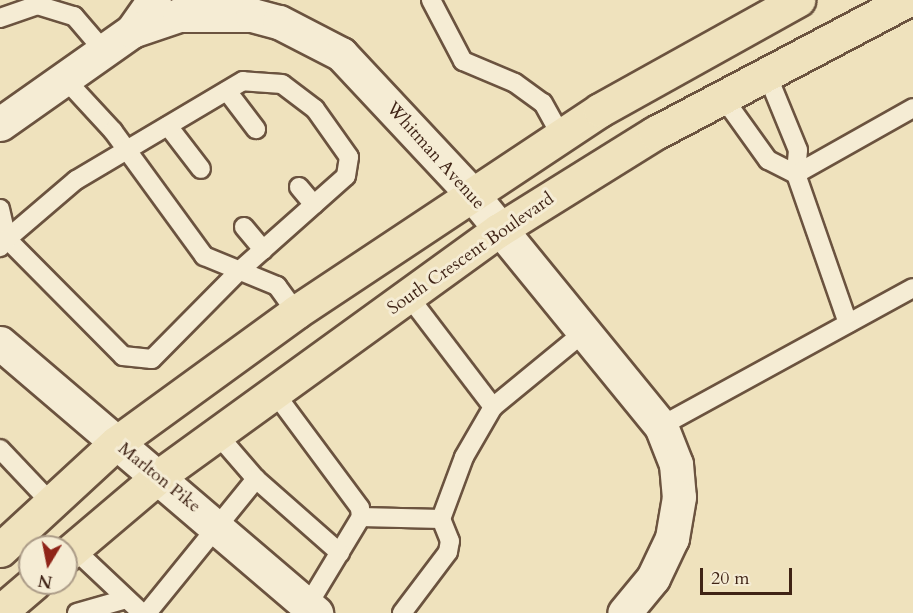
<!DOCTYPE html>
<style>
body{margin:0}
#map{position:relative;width:913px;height:613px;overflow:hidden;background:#efe2bd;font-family:Cardo,serif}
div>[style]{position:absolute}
.roads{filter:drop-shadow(2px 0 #6b533f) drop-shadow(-2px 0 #6b533f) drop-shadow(0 2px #6b533f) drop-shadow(0 -2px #6b533f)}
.service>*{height:18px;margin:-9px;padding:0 9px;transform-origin:9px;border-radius:9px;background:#f5ecd4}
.minor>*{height:33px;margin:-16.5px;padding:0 16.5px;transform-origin:16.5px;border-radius:16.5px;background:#f5ecd4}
.secondary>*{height:33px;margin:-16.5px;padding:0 16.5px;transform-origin:16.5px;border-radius:16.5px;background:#f5ecd4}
.trunk>*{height:33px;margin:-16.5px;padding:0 16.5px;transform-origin:16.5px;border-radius:16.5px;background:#efe2bd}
span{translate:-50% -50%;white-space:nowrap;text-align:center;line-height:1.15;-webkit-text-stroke:6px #f5ecd4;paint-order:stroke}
.street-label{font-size:18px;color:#3f2315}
.north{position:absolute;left:18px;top:535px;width:60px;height:60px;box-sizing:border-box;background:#f5ecd4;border:2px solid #ac9c88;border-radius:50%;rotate:190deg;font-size:16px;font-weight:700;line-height:24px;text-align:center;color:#3f2315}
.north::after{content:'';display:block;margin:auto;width:21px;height:27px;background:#8f2418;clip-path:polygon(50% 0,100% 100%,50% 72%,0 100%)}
.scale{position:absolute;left:700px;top:568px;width:92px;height:27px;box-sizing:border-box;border:3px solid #3f2315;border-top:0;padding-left:8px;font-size:18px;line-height:21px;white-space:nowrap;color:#3f2315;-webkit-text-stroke:4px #f5ecd4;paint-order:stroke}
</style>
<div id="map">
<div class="roads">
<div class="service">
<div style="left:431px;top:0;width:69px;rotate:62.3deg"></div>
<div style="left:463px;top:61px;width:56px;rotate:22.9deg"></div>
<div style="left:515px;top:83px;width:34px;rotate:36deg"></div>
<div style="left:543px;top:103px;width:37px;rotate:61deg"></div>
<div style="left:0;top:18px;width:39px;rotate:-19deg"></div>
<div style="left:37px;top:5px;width:39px;rotate:17deg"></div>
<div style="left:74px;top:16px;width:46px;rotate:49.4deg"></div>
<div style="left:766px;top:72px;width:84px;rotate:67.7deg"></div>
<div style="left:798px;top:150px;width:24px;rotate:95deg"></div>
<div style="left:796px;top:174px;width:158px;rotate:70.8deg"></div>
<div style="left:65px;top:79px;width:71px;rotate:47.3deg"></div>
<div style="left:113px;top:131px;width:155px;rotate:53.9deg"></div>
<div style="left:204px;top:256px;width:79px;rotate:22.3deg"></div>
<div style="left:277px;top:286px;width:32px;rotate:54deg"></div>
<div style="left:227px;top:91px;width:48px;rotate:52.7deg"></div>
<div style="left:722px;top:96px;width:79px;rotate:54.3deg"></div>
<div style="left:768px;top:160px;width:31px;rotate:27deg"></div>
<div style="left:168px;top:126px;width:54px;rotate:52.5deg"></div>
<div style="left:796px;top:174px;width:134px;rotate:-29.4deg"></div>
<div style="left:299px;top:187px;width:23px;rotate:50deg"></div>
<div style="left:0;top:209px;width:31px;rotate:77deg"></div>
<div style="left:7px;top:239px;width:165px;rotate:45.2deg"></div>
<div style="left:123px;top:356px;width:29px;rotate:6deg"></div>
<div style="left:152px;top:359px;width:122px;rotate:-45.3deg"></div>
<div style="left:238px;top:272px;width:144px;rotate:-41.6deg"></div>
<div style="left:346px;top:176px;width:19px;rotate:-81deg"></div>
<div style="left:349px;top:157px;width:59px;rotate:-125.3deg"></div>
<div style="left:315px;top:109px;width:41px;rotate:-142.9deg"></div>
<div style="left:282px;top:84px;width:39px;rotate:-176deg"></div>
<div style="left:243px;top:81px;width:194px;rotate:149.3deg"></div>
<div style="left:76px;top:180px;width:91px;rotate:139.5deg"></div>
<div style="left:7px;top:239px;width:11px;rotate:131deg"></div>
<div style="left:244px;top:227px;width:30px;rotate:50deg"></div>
<div style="left:410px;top:298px;width:137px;rotate:52.7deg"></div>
<div style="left:274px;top:392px;width:144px;rotate:53.4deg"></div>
<div style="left:360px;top:508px;width:9px;rotate:84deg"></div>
<div style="left:361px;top:517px;width:103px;rotate:121.1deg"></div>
<div style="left:661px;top:426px;width:287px;rotate:-28.7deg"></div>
<div style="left:217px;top:434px;width:60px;rotate:49.1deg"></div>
<div style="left:256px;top:479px;width:112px;rotate:41.4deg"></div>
<div style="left:0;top:449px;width:74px;rotate:46.6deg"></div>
<div style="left:361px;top:517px;width:80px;rotate:1.4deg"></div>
<div style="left:74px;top:549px;width:93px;rotate:43.3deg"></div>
<div style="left:77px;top:613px;width:51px;rotate:-15.9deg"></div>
<div style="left:147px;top:613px;width:173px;rotate:-50.9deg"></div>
<div style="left:402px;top:613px;width:76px;rotate:-53deg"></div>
<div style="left:448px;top:552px;width:11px;rotate:-80deg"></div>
<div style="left:450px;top:541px;width:24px;rotate:-112deg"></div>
<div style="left:441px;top:519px;width:66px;rotate:-69.6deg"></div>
<div style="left:464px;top:457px;width:58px;rotate:-59.9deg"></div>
<div style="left:493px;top:407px;width:117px;rotate:-39.4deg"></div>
</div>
<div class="minor">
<div style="left:132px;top:31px;width:38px;rotate:-55deg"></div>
</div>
<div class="secondary">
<div style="left:0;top:124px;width:161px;rotate:-35.2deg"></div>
<div style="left:132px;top:31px;width:50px;rotate:-18.8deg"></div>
<div style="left:179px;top:15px;width:73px"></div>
<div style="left:252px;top:15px;width:28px;rotate:15deg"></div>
<div style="left:279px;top:22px;width:70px;rotate:27.3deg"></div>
<div style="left:341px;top:54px;width:189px;rotate:46.9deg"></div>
<div style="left:470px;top:192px;width:302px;rotate:50.8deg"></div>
<div style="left:661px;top:426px;width:41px;rotate:68.5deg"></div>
<div style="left:676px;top:464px;width:33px;rotate:85deg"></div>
<div style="left:679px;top:497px;width:42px;rotate:99.7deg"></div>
<div style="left:672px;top:538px;width:44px;rotate:115.4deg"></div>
<div style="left:653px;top:578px;width:45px;rotate:129.6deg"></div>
<div style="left:0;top:343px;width:416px;rotate:40.5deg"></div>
</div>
<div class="trunk">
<div style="left:0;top:550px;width:158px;rotate:-42.7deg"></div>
<div style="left:116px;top:443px;width:223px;rotate:-36deg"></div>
<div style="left:296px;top:312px;width:365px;rotate:-33.6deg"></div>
<div style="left:600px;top:110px;width:227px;rotate:-29.1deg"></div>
<div style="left:66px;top:555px;width:122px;rotate:-40.3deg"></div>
<div style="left:159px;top:476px;width:420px;rotate:-35.9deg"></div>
<div style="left:499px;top:230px;width:184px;rotate:-31.9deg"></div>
<div style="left:655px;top:133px;width:285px;rotate:-27.8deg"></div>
<div style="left:0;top:612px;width:45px;rotate:-40.5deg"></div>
</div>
</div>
<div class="street-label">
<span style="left:435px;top:156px;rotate:48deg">Whitman Avenue</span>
<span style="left:471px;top:254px;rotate:-35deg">South Crescent Boulevard</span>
<span style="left:159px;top:478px;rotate:39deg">Marlton Pike</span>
</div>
<div class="north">N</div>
<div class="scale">20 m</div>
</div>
